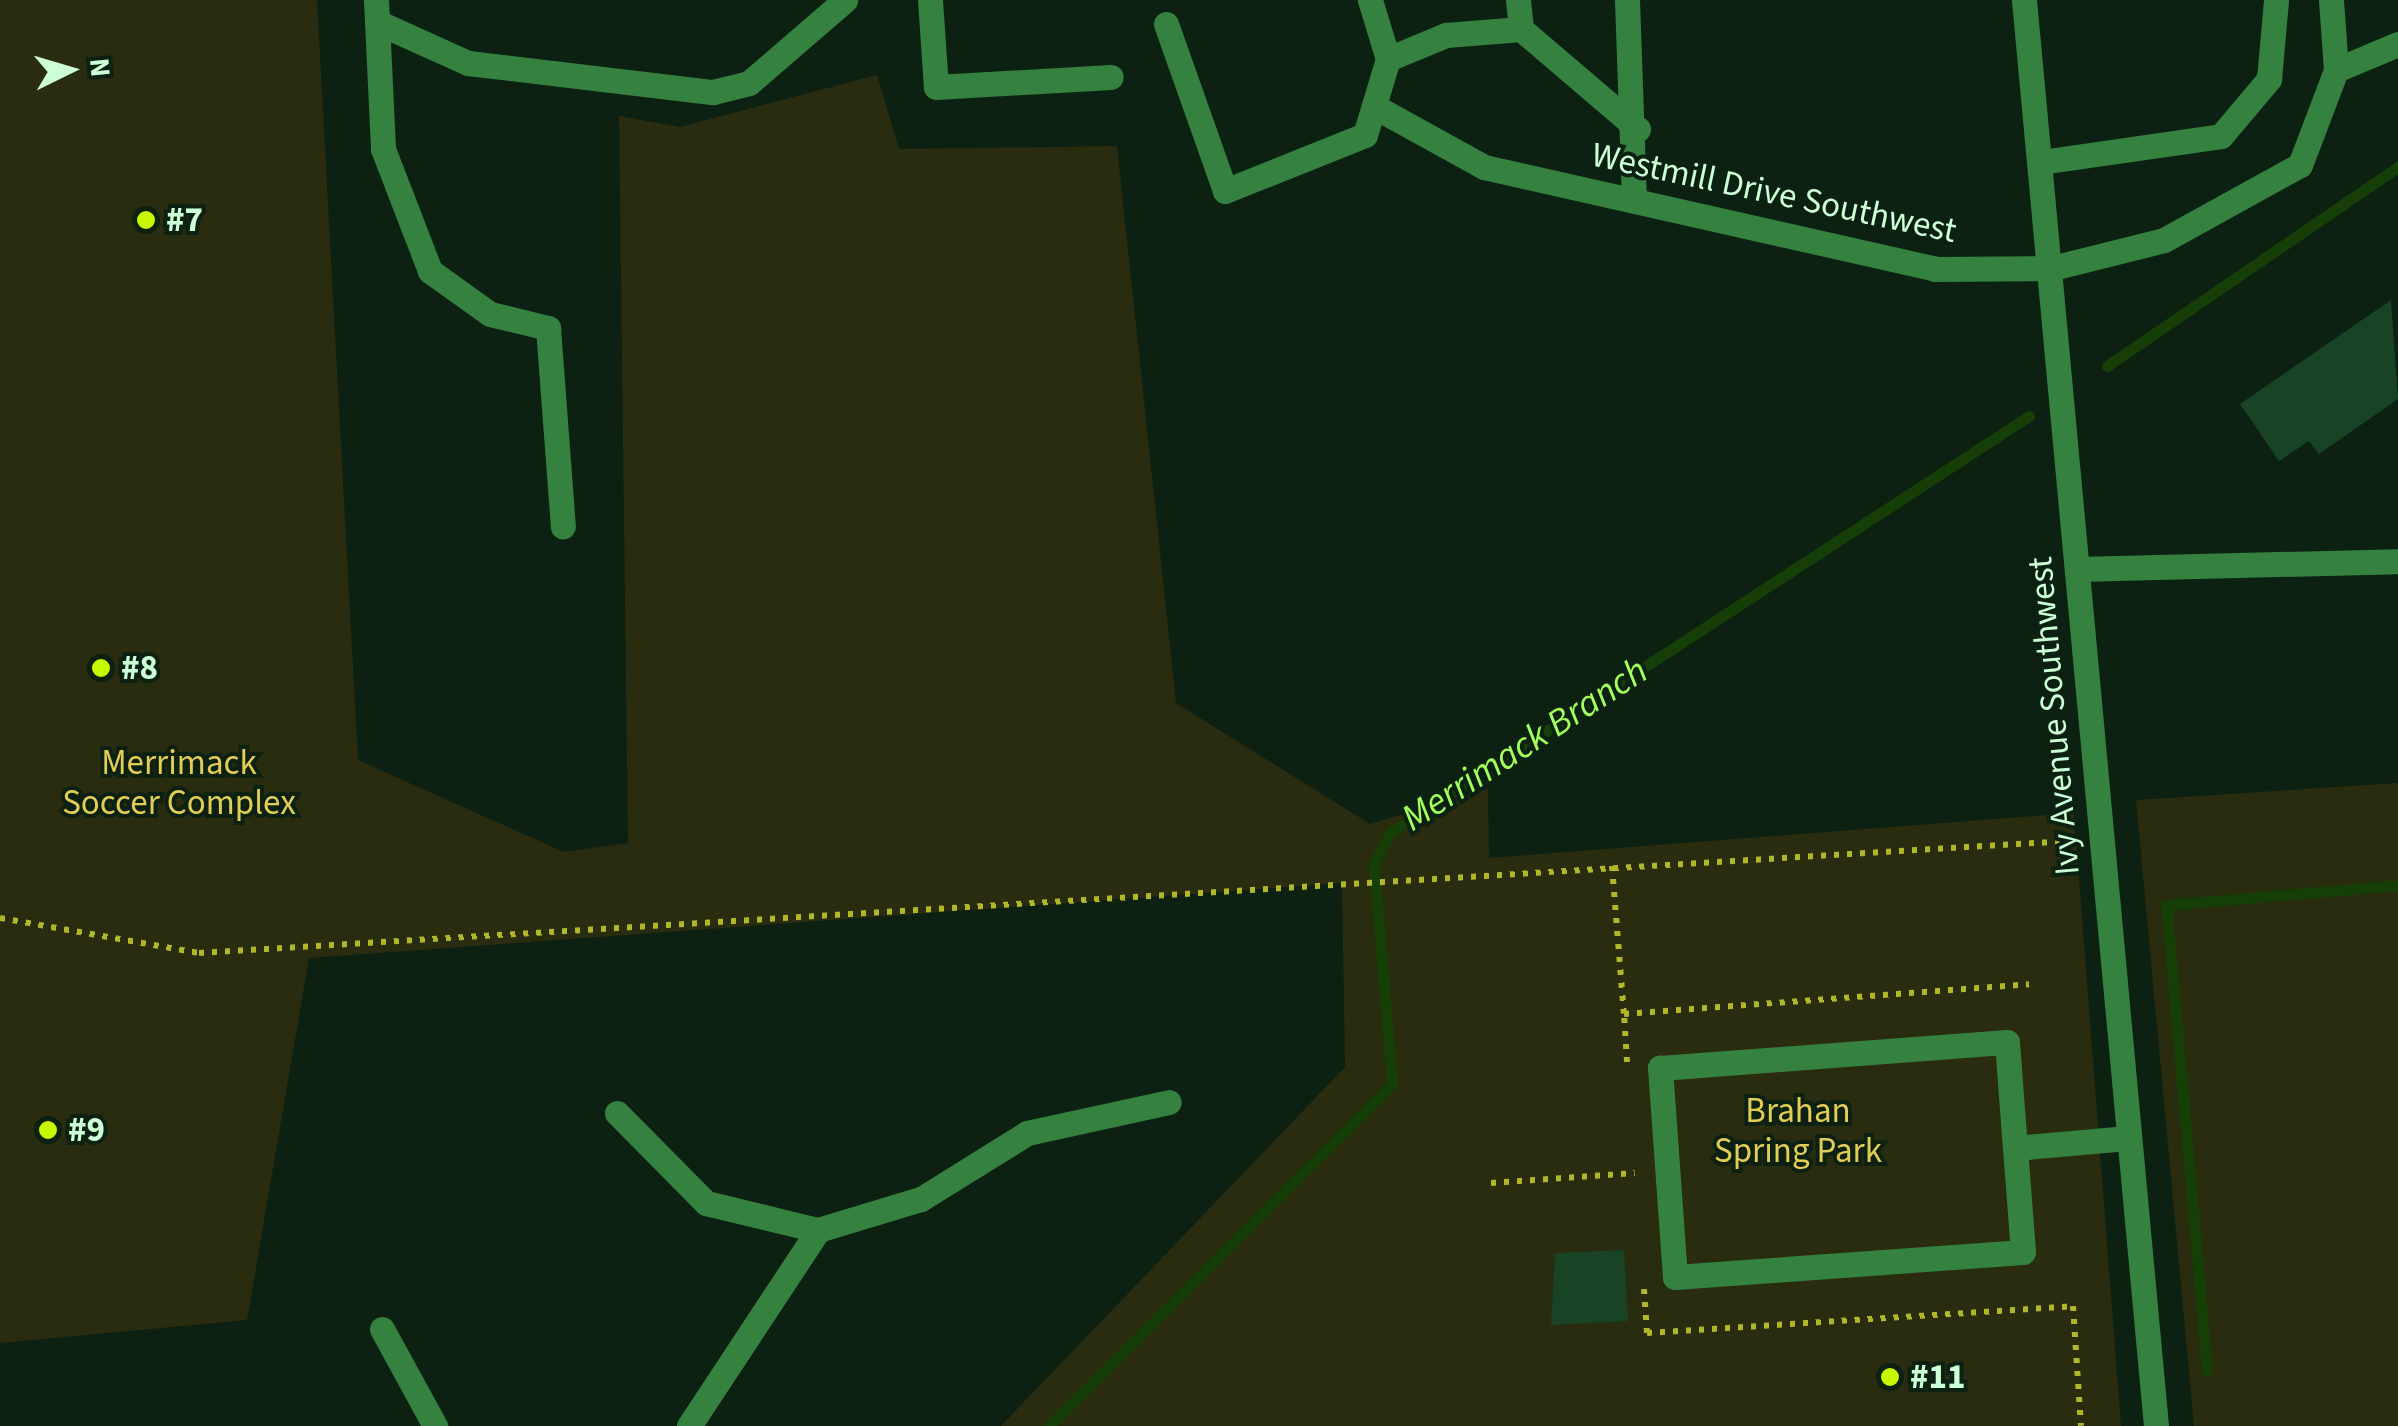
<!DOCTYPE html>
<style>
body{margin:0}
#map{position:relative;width:2398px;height:1426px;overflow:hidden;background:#0c2112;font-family:"Source Sans 3",sans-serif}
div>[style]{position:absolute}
.green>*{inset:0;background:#2a2c0f}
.stream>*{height:11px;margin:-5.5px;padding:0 5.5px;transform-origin:5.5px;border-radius:5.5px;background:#163f07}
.building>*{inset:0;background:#184325}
.path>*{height:6px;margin-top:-3px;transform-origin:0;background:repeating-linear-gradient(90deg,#b1b729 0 5px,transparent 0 13px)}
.minor>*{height:25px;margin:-12.5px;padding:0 12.5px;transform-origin:12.5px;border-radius:12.5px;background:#358240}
.dots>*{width:28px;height:28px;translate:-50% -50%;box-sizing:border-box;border:5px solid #0c2112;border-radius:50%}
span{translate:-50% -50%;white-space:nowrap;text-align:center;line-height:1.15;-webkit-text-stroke:8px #0c2112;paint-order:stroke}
.street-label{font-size:35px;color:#cdffd7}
.poi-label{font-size:35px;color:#cdffd7;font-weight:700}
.left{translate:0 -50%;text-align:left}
.park-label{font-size:35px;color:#e3cd54}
.water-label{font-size:38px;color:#a3ff5b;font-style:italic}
.north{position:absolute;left:20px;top:20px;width:100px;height:100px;-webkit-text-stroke:8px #0c2112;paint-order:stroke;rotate:85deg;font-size:28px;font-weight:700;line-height:40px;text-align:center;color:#cdffd7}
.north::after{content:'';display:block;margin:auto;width:35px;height:45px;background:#cdffd7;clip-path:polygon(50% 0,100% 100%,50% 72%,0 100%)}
</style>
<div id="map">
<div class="green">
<div style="clip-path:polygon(0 0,317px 0,358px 760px,564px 852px,628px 843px,619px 116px,680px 127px,877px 75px,899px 149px,1117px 146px,1176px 703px,1370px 824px,1488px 789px,1489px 858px,2074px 813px,2121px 1426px,1001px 1426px,1345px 1067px,1342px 883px,309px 958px,247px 1320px,0 1343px)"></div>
<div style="clip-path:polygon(2398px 783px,2398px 1426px,2194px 1426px,2136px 800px)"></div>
</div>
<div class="stream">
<div style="left:2107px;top:366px;width:353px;rotate:-34.4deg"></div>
<div style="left:2207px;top:1370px;width:467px;rotate:-95deg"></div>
<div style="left:2166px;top:905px;width:233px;rotate:-4.9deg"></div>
<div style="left:1049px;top:1426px;width:484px;rotate:-44.9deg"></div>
<div style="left:1392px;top:1084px;width:221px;rotate:-94.7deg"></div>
<div style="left:1374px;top:864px;width:35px;rotate:-63deg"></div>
<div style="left:1390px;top:833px;width:763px;rotate:-33.13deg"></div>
</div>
<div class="building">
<div style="clip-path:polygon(2391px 300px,2398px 399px,2319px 454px,2309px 441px,2279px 461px,2240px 404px)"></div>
<div style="clip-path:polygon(1624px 1250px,1628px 1321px,1551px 1325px,1555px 1253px)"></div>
</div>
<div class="path">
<div style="left:1612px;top:866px;width:148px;rotate:85.4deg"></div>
<div style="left:0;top:918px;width:202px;rotate:10deg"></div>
<div style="left:199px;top:953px;width:1874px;rotate:-3.43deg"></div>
<div style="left:1627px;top:1062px;width:48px;rotate:-93.6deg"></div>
<div style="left:1624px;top:1014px;width:406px;rotate:-4.2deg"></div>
<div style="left:1491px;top:1183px;width:144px;rotate:-4deg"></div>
<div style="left:1644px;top:1289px;width:44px;rotate:86.1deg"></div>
<div style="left:1647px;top:1333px;width:427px;rotate:-3.6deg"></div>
<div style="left:2073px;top:1306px;width:120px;rotate:86.2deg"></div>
</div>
<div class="minor">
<div style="left:376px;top:0;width:149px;rotate:87.3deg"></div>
<div style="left:383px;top:149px;width:131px;rotate:68.9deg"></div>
<div style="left:430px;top:271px;width:74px;rotate:35.6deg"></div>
<div style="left:490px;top:314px;width:60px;rotate:13.6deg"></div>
<div style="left:548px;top:328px;width:199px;rotate:85.7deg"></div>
<div style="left:930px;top:0;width:87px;rotate:86.1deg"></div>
<div style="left:936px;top:87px;width:175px;rotate:-3.3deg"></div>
<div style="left:1518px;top:0;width:29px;rotate:84deg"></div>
<div style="left:1521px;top:29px;width:154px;rotate:40.5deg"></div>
<div style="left:1627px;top:0;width:201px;rotate:88deg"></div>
<div style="left:2024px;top:0;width:1432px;rotate:84.71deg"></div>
<div style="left:2331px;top:0;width:70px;rotate:85.9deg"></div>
<div style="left:2336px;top:70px;width:67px;rotate:-22.8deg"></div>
<div style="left:377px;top:22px;width:100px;rotate:24.3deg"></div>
<div style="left:468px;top:63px;width:247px;rotate:6.8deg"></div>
<div style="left:713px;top:92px;width:37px;rotate:-14deg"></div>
<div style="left:749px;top:83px;width:127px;rotate:-40.8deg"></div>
<div style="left:1166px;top:24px;width:177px;rotate:70.5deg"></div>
<div style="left:1225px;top:191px;width:151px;rotate:-21.8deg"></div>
<div style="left:1365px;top:135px;width:79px;rotate:-73.2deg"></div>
<div style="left:1388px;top:59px;width:62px;rotate:-107deg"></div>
<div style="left:1388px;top:59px;width:63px;rotate:-22.5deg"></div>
<div style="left:1446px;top:35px;width:75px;rotate:-4.6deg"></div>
<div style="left:1379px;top:109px;width:120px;rotate:28.9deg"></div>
<div style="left:1484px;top:167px;width:462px;rotate:12.7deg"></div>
<div style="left:1935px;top:269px;width:117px;rotate:-0.5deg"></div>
<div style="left:2052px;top:268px;width:115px;rotate:-14deg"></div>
<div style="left:2164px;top:240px;width:155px;rotate:-28.9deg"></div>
<div style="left:2300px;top:165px;width:102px;rotate:-69.2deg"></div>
<div style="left:2041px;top:162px;width:182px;rotate:-8.2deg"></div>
<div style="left:2221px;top:136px;width:75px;rotate:-49.9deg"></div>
<div style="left:2269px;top:79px;width:79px;rotate:-84.9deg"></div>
<div style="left:2077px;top:569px;width:321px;rotate:-1.4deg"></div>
<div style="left:617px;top:1113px;width:127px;rotate:45.3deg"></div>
<div style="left:706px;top:1203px;width:115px;rotate:13.6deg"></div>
<div style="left:818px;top:1230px;width:108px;rotate:-16.8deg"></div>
<div style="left:921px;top:1199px;width:125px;rotate:-31.9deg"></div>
<div style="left:1027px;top:1133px;width:145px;rotate:-12.3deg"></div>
<div style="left:2015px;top:1148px;width:104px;rotate:85.6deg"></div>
<div style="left:2023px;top:1252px;width:349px;rotate:175.9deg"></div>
<div style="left:1675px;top:1277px;width:210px;rotate:-94.1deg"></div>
<div style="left:1660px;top:1068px;width:348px;rotate:-4.3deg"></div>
<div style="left:2007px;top:1042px;width:106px;rotate:85.7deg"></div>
<div style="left:2015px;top:1148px;width:113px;rotate:-5.1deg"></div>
<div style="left:382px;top:1329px;width:111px;rotate:61.3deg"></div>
<div style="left:689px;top:1426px;width:235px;rotate:-56.6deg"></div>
</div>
<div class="dots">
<div style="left:146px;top:220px;background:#c7f800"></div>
<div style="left:101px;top:668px;background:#c7f800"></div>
<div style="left:48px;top:1130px;background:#c7f800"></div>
<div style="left:1890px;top:1377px;background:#c7f800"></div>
</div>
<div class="street-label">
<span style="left:1774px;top:193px;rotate:12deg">Westmill Drive Southwest</span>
<span style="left:2054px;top:716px;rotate:-95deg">Ivy Avenue Southwest</span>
</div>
<div class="poi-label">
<span class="left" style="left:166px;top:220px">#7</span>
<span class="left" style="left:121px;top:668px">#8</span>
<span class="left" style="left:68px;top:1130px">#9</span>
<span class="left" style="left:1910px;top:1377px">#11</span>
</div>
<div class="park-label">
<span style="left:179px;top:783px">Merrimack<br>Soccer Complex</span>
<span style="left:1798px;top:1131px">Brahan<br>Spring Park</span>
</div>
<div class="water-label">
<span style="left:1525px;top:745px;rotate:-33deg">Merrimack Branch</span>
</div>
<div class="north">N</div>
</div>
